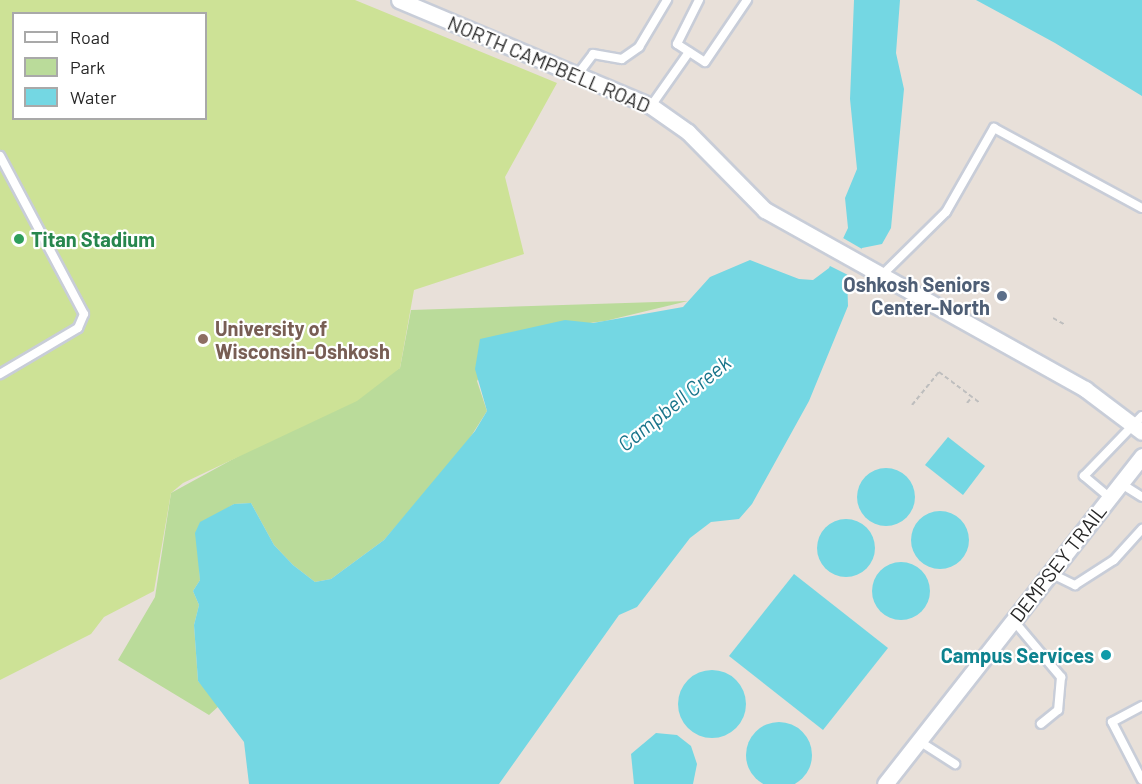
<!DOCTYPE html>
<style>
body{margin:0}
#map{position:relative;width:1142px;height:784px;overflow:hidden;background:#e8e0d9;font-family:Barlow,sans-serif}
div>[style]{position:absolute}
.green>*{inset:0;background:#badb9a}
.pitch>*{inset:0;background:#cde296}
.water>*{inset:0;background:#74d7e3}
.round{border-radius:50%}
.pier>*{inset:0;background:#e8e0d9}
.path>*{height:2px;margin-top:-1px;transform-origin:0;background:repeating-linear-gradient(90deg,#bebebe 0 4.5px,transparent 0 7.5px)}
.roads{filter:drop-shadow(2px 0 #c8cdd8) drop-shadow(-2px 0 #c8cdd8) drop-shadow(0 2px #c8cdd8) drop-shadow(0 -2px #c8cdd8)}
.service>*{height:8px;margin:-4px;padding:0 4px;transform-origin:4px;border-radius:4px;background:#fff}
.minor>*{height:15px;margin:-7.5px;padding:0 7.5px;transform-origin:7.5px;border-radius:7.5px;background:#fff}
.dots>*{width:16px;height:16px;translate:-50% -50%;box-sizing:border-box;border:3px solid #fff;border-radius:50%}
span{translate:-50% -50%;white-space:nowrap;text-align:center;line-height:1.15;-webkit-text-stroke:4.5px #fff;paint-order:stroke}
.street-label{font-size:20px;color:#272727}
.leisure-label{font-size:20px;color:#27864d;font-weight:700}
.left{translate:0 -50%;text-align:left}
.service-label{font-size:20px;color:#4e5e75;font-weight:700}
.right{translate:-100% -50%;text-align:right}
.education-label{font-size:20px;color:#785e54;font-weight:700}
.culture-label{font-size:20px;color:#0d838f;font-weight:700}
.water-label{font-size:21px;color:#18748a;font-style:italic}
.legend{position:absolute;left:12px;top:12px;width:195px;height:108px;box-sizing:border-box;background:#fff;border:2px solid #a9a9a9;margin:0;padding:8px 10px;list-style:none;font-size:18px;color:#272727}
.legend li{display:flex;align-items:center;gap:12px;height:30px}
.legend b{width:30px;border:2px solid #a9a9a9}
</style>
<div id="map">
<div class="green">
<div style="clip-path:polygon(688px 301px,605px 321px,506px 334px,477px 381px,487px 411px,463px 449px,384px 540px,331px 579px,315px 582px,293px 565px,274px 545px,251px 503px,234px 504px,207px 521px,198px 547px,200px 580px,193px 591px,199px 605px,194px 625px,198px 681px,220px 705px,209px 715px,118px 660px,155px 597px,171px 493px,400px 368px,411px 310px)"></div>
</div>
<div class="pitch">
<div style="clip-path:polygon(evenodd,0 0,355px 0,557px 83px,505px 177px,524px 254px,414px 290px,400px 368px,357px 401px,183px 483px,171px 493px,154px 591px,104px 617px,91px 634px,0 680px,0 0,14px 14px,206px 14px,206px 118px,14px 118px,14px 14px)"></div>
</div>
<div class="water">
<div style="clip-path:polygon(854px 0,900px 0,896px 53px,904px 89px,891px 228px,882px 244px,862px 248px,847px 275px,848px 306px,809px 401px,752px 504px,739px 519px,711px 522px,690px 538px,637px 607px,619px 615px,499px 784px,249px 784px,244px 742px,198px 681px,194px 625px,199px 605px,193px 591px,200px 580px,195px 533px,200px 522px,234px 504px,251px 503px,274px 545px,293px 565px,315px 582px,331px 579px,384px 540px,475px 431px,487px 411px,475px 369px,480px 339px,565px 320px,593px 323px,683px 307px,710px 277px,750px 260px,799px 279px,813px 280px,829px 268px,848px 228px,845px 198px,857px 169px,850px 99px)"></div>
<div style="clip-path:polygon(976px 0,1142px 0,1142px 96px,1055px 43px)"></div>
<div style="clip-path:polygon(948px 437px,985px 466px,963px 495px,925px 465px)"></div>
<div class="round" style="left:857px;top:468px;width:58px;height:58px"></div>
<div class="round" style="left:911px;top:511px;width:58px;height:58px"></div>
<div class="round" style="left:817px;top:519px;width:58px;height:58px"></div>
<div class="round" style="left:872px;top:562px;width:58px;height:58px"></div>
<div style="clip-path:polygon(794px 574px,888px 648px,823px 730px,729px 656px)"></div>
<div class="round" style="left:678px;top:670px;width:68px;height:68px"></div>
<div class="round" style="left:746px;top:722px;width:66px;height:66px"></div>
<div style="clip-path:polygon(656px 733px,677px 735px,691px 746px,697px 764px,693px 784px,634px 784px,631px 754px)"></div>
</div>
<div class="pier">
<div style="clip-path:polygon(843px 238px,862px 249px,848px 275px,828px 265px)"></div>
</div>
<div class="path">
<div style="left:1053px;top:318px;width:13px;rotate:29deg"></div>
<div style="left:967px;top:403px;width:8px;rotate:-50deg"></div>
<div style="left:912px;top:405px;width:43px;rotate:-50.7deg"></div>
<div style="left:939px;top:372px;width:51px;rotate:37.1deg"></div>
</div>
<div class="roads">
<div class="service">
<div style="left:699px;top:0;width:49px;rotate:116.6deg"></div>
<div style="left:677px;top:44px;width:33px;rotate:33deg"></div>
<div style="left:705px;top:62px;width:75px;rotate:-55.9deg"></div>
<div style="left:578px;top:74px;width:25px;rotate:-53deg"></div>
<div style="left:593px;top:54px;width:29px;rotate:10deg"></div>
<div style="left:622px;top:59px;width:21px;rotate:-35deg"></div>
<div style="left:639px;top:47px;width:55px;rotate:-59.2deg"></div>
<div style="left:651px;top:106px;width:66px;rotate:-54.9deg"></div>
<div style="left:0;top:156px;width:179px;rotate:62deg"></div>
<div style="left:84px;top:314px;width:15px;rotate:113deg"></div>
<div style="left:78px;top:328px;width:91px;rotate:149.5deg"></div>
<div style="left:881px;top:276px;width:91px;rotate:-44.6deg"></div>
<div style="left:946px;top:212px;width:97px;rotate:-60.3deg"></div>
<div style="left:994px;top:128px;width:168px;rotate:28.4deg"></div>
<div style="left:1120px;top:483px;width:26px;rotate:32deg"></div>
<div style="left:1109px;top:497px;width:33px;rotate:-140deg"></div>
<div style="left:1084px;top:476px;width:83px;rotate:-46deg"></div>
<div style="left:1050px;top:573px;width:28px;rotate:26deg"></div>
<div style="left:1075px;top:585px;width:46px;rotate:-32.7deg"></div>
<div style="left:1114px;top:560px;width:42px;rotate:-47.9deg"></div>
<div style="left:1013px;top:620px;width:75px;rotate:49.9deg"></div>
<div style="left:1061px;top:677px;width:33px;rotate:95deg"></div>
<div style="left:1058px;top:710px;width:22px;rotate:141deg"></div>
<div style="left:1142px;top:706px;width:34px;rotate:152deg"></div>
<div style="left:1112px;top:722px;width:65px;rotate:62.7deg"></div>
<div style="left:919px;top:741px;width:43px;rotate:32.6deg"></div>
</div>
<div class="minor">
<div style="left:399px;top:0;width:273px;rotate:22.8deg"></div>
<div style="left:651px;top:106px;width:45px;rotate:35.1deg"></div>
<div style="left:688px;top:132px;width:110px;rotate:45.4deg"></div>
<div style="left:765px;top:210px;width:367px;rotate:29.2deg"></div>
<div style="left:1085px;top:389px;width:71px;rotate:37deg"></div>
<div style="left:885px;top:784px;width:417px;rotate:-51.9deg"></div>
</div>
</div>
<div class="dots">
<div style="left:19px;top:239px;background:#2e9e5b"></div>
<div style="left:1002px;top:296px;background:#5c6f8a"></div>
<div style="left:203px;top:339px;background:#8d6e63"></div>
<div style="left:1106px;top:655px;background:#0f9aa8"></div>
</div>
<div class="street-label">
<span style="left:549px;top:64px;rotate:23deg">NORTH CAMPBELL ROAD</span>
<span style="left:1058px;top:563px;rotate:-52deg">DEMPSEY TRAIL</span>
</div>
<div class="leisure-label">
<span class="left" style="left:31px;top:239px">Titan Stadium</span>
</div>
<div class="service-label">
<span class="right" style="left:990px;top:296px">Oshkosh Seniors<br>Center-North</span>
</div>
<div class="education-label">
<span class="left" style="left:215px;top:340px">University of<br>Wisconsin-Oshkosh</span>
</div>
<div class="culture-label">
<span class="right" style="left:1094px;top:655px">Campus Services</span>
</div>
<div class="water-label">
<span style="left:674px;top:403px;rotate:-39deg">Campbell Creek</span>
</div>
<ul class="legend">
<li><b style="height:8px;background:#fff"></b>Road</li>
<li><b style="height:16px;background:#badb9a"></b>Park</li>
<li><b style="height:16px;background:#74d7e3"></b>Water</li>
</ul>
</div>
